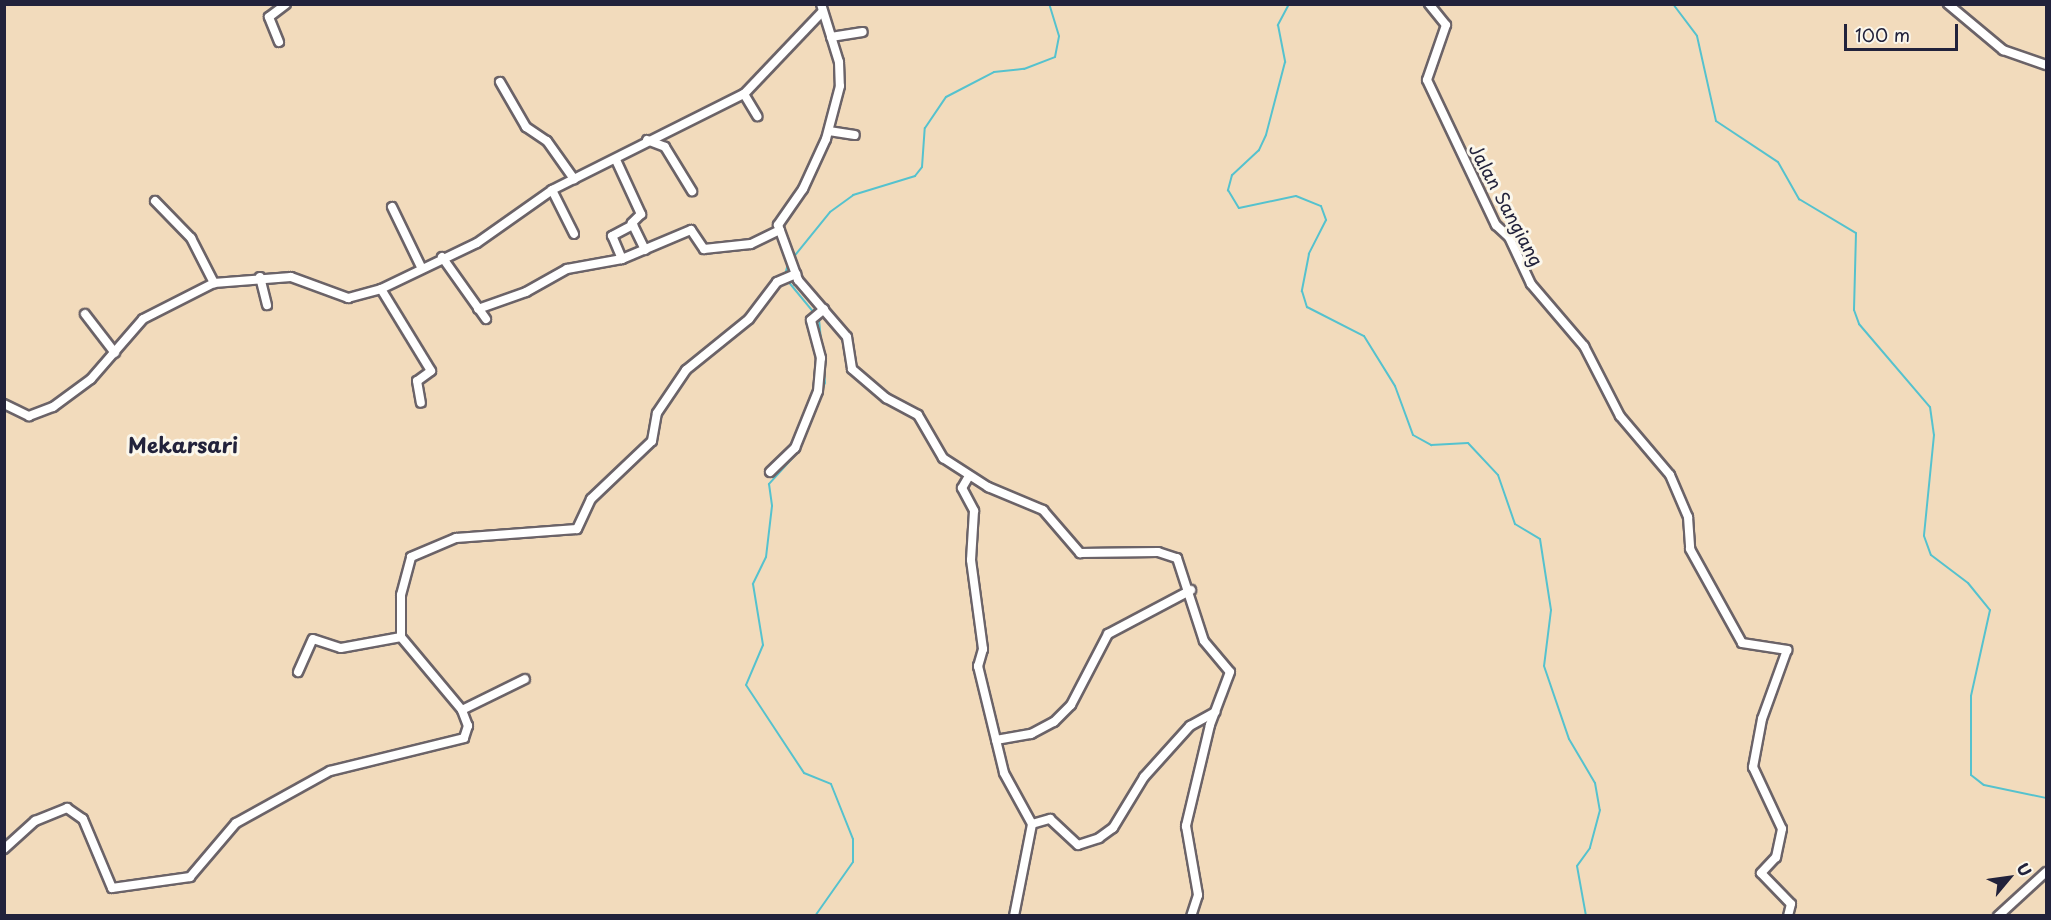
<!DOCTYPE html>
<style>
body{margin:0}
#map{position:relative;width:2051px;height:920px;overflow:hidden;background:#f2dbbc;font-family:"Playpen Sans",sans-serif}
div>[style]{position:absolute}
.stream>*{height:2px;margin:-1px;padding:0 1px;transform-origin:1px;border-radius:1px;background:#55c2ce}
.roads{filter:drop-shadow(2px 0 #6b6368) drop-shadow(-2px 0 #6b6368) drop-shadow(0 2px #6b6368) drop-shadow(0 -2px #6b6368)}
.street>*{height:8px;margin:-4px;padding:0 4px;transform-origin:4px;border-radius:4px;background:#fff}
span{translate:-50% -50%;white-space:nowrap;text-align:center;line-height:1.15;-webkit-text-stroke:6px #fbf7ec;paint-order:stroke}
.street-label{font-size:18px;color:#22223b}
.quarter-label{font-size:21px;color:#22223b;font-weight:700}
.frame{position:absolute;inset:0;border:6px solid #22223b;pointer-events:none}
.north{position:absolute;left:1979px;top:848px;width:60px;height:60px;-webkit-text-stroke:4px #fbf7ec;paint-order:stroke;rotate:61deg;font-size:16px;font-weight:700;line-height:24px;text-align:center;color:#22223b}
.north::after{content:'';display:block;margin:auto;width:21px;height:27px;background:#22223b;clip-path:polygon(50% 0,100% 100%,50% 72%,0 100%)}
.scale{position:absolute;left:1844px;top:24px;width:114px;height:27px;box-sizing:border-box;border:3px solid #22223b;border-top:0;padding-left:8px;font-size:18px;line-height:21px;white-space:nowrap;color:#22223b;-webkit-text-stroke:4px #fbf7ec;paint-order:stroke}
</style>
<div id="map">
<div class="stream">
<div style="left:1220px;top:4px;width:3px"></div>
<div style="left:1289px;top:4px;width:24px;rotate:118deg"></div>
<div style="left:1278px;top:25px;width:38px;rotate:79deg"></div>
<div style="left:1285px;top:62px;width:75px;rotate:104.6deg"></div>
<div style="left:1266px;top:135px;width:17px;rotate:115deg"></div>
<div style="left:1259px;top:150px;width:37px;rotate:137deg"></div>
<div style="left:1232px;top:175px;width:16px;rotate:105deg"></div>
<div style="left:1228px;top:190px;width:21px;rotate:59deg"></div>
<div style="left:1239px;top:208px;width:58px;rotate:-11.9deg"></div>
<div style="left:1296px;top:196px;width:27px;rotate:22deg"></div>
<div style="left:1321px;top:206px;width:15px;rotate:70deg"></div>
<div style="left:1326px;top:220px;width:38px;rotate:117deg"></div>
<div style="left:1309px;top:254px;width:38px;rotate:101deg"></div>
<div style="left:1302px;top:291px;width:17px;rotate:73deg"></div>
<div style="left:1307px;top:307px;width:64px;rotate:27deg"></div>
<div style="left:1364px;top:336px;width:59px;rotate:58.2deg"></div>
<div style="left:1395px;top:386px;width:52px;rotate:69.8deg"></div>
<div style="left:1413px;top:435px;width:21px;rotate:29deg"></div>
<div style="left:1431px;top:445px;width:37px;rotate:-3deg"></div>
<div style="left:1468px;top:443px;width:44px;rotate:46.8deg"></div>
<div style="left:1498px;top:475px;width:52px;rotate:70.9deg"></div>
<div style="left:1515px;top:524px;width:29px;rotate:31deg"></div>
<div style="left:1540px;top:539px;width:72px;rotate:81.2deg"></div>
<div style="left:1551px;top:610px;width:56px;rotate:97.1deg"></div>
<div style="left:1544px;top:666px;width:77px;rotate:71.1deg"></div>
<div style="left:1569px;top:739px;width:51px;rotate:59.4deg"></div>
<div style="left:1595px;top:783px;width:27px;rotate:80deg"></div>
<div style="left:1600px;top:810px;width:39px;rotate:105deg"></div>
<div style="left:1590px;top:848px;width:22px;rotate:126deg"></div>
<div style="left:1577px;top:866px;width:51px;rotate:79.8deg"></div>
<div style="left:1673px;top:4px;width:40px;rotate:53deg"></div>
<div style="left:1697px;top:36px;width:87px;rotate:77.4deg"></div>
<div style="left:1716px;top:121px;width:74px;rotate:33.5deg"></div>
<div style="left:1778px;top:162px;width:43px;rotate:60.4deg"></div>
<div style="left:1799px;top:199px;width:66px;rotate:30.8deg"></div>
<div style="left:1856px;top:233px;width:77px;rotate:91.5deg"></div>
<div style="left:1854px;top:310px;width:15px;rotate:70deg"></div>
<div style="left:1859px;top:324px;width:109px;rotate:49.5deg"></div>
<div style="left:1930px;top:407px;width:28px;rotate:82deg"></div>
<div style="left:1934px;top:435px;width:101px;rotate:95.7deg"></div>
<div style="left:1924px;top:536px;width:20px;rotate:70deg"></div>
<div style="left:1931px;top:555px;width:46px;rotate:37.1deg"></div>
<div style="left:1968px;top:583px;width:35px;rotate:51deg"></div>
<div style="left:1990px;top:610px;width:88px;rotate:102.5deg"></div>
<div style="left:1971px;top:696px;width:79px;rotate:90deg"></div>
<div style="left:1971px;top:775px;width:16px;rotate:38deg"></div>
<div style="left:1984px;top:785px;width:63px;rotate:11.8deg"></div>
<div style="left:792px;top:259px;width:60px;rotate:-51deg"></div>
<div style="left:830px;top:212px;width:29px;rotate:-36deg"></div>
<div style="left:853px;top:195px;width:65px;rotate:-17deg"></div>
<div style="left:915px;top:176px;width:11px;rotate:-52deg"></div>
<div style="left:922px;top:167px;width:39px;rotate:-86deg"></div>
<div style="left:925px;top:128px;width:37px;rotate:-56deg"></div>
<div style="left:946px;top:97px;width:54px;rotate:-27.5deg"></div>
<div style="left:994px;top:72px;width:30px;rotate:-6deg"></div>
<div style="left:1024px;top:69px;width:33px;rotate:-21deg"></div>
<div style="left:1055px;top:57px;width:21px;rotate:-79deg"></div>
<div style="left:1059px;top:36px;width:34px;rotate:-107deg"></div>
<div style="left:785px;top:275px;width:11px;rotate:-75deg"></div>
<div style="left:787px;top:280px;width:50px;rotate:50.6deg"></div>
<div style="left:819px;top:319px;width:64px;rotate:84.6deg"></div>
<div style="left:825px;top:383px;width:31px;rotate:112deg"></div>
<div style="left:806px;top:432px;width:23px;rotate:113deg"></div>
<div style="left:797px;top:453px;width:42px;rotate:132.1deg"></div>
<div style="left:769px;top:484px;width:22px;rotate:82deg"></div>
<div style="left:772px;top:506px;width:51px;rotate:96.7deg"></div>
<div style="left:766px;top:557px;width:30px;rotate:116deg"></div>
<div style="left:753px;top:584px;width:62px;rotate:80.7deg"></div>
<div style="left:763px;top:645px;width:43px;rotate:113deg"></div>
<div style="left:746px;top:685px;width:105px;rotate:56.6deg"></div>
<div style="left:804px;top:773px;width:29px;rotate:22deg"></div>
<div style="left:831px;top:784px;width:59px;rotate:68.2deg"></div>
<div style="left:853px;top:839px;width:23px;rotate:90deg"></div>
<div style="left:853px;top:862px;width:66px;rotate:125.1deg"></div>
</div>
<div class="roads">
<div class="street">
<div style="left:821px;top:4px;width:61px;rotate:72.8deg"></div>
<div style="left:839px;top:62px;width:24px;rotate:88deg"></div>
<div style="left:840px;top:86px;width:55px;rotate:104.8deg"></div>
<div style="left:826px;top:139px;width:55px;rotate:114.7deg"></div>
<div style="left:803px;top:189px;width:44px;rotate:124.8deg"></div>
<div style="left:778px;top:225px;width:59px;rotate:70deg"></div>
<div style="left:798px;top:280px;width:75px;rotate:49.3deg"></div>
<div style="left:847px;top:337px;width:32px;rotate:81deg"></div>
<div style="left:852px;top:369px;width:45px;rotate:40.5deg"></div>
<div style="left:886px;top:398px;width:36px;rotate:28deg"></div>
<div style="left:918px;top:415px;width:50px;rotate:59.8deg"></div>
<div style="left:943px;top:458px;width:54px;rotate:32.8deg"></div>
<div style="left:988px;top:487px;width:60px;rotate:22.7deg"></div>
<div style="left:1043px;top:510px;width:57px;rotate:49.3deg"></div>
<div style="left:1080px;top:553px;width:78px;rotate:-0.7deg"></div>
<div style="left:1158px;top:552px;width:20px;rotate:18deg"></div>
<div style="left:1177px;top:558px;width:87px;rotate:72deg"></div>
<div style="left:1204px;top:641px;width:40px;rotate:50deg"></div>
<div style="left:1230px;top:672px;width:57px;rotate:110.7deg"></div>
<div style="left:1210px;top:725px;width:104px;rotate:103.4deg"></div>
<div style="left:1186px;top:826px;width:70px;rotate:80.1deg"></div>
<div style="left:1198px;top:895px;width:22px;rotate:108deg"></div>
<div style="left:1429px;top:4px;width:27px;rotate:51deg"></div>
<div style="left:1446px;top:25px;width:58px;rotate:109.1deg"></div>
<div style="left:1427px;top:80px;width:161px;rotate:64.6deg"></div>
<div style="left:1496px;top:225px;width:18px;rotate:43deg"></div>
<div style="left:1509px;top:237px;width:52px;rotate:64.9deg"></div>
<div style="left:1531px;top:284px;width:82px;rotate:49.5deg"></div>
<div style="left:1584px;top:346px;width:79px;rotate:62.8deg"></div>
<div style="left:1620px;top:416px;width:77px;rotate:49.7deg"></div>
<div style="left:1670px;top:475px;width:46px;rotate:66.8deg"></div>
<div style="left:1688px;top:517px;width:32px;rotate:86deg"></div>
<div style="left:1690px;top:549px;width:107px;rotate:61deg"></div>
<div style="left:1742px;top:643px;width:46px;rotate:8.8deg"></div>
<div style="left:1787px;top:650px;width:73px;rotate:109.9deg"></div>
<div style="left:1762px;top:719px;width:49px;rotate:100.6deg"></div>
<div style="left:1753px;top:767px;width:68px;rotate:64.9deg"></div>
<div style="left:1782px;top:829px;width:29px;rotate:102deg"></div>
<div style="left:1776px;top:857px;width:22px;rotate:133deg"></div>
<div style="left:1761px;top:873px;width:43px;rotate:45.9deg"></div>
<div style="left:1791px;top:904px;width:12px;rotate:104deg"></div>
<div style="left:1948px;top:4px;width:72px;rotate:39.9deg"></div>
<div style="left:2003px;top:50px;width:46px;rotate:19.2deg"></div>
<div style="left:831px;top:37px;width:32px;rotate:-9deg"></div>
<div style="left:279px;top:42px;width:27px;rotate:-112deg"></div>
<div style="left:269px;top:17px;width:21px;rotate:-37deg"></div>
<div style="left:500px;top:82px;width:52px;rotate:60deg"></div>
<div style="left:526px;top:127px;width:25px;rotate:34deg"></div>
<div style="left:547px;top:141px;width:47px;rotate:54.6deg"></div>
<div style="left:744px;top:94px;width:26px;rotate:59deg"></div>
<div style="left:829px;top:131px;width:26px;rotate:9deg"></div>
<div style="left:647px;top:140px;width:19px;rotate:21deg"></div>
<div style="left:665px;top:147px;width:52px;rotate:58.5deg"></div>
<div style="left:616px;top:160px;width:60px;rotate:65.2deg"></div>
<div style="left:641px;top:214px;width:13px;rotate:135deg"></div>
<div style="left:632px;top:223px;width:30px;rotate:64deg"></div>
<div style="left:552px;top:190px;width:49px;rotate:63.4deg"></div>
<div style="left:155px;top:201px;width:52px;rotate:45.8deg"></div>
<div style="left:191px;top:238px;width:51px;rotate:62.9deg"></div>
<div style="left:392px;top:207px;width:67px;rotate:64.2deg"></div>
<div style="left:442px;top:257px;width:76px;rotate:54.6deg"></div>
<div style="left:622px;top:259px;width:25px;rotate:-113deg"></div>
<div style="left:612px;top:236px;width:24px;rotate:-28deg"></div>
<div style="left:260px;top:277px;width:29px;rotate:76deg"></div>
<div style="left:381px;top:289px;width:96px;rotate:58.6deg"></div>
<div style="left:431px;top:371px;width:17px;rotate:144deg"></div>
<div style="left:417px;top:381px;width:22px;rotate:80deg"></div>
<div style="left:478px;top:309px;width:51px;rotate:-19.5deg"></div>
<div style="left:526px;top:292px;width:47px;rotate:-29.3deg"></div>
<div style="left:567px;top:269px;width:56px;rotate:-10.3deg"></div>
<div style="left:622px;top:259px;width:75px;rotate:-22.8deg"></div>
<div style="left:691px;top:230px;width:23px;rotate:56deg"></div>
<div style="left:704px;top:249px;width:47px;rotate:-6.1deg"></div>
<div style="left:751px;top:244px;width:32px;rotate:-26deg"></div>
<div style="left:85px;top:314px;width:49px;rotate:52.4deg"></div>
<div style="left:4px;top:404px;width:28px;rotate:26deg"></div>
<div style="left:29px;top:416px;width:26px;rotate:-21deg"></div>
<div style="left:53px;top:407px;width:47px;rotate:-36.4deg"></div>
<div style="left:91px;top:379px;width:79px;rotate:-49.1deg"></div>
<div style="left:143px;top:319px;width:80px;rotate:-26.9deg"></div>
<div style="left:214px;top:283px;width:77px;rotate:-4.5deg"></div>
<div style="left:291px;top:277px;width:61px;rotate:20.2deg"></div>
<div style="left:348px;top:298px;width:34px;rotate:-15deg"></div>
<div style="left:381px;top:289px;width:106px;rotate:-25.6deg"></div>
<div style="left:477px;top:243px;width:92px;rotate:-35.2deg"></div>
<div style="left:552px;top:190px;width:215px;rotate:-26.6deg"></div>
<div style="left:744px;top:94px;width:113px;rotate:-46.4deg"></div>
<div style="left:770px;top:472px;width:35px;rotate:-44deg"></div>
<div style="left:795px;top:448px;width:61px;rotate:-68deg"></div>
<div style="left:818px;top:391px;width:33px;rotate:-85deg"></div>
<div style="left:821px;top:358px;width:39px;rotate:-105deg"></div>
<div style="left:811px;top:320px;width:17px;rotate:-40deg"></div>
<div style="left:969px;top:476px;width:14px;rotate:120deg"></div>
<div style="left:962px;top:488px;width:26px;rotate:62deg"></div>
<div style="left:974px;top:511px;width:49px;rotate:93.5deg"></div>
<div style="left:971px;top:560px;width:90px;rotate:82.3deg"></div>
<div style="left:983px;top:649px;width:18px;rotate:106deg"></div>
<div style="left:978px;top:666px;width:110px;rotate:76.3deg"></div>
<div style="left:1004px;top:773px;width:58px;rotate:61.2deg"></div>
<div style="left:298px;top:672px;width:36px;rotate:-66deg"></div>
<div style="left:313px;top:639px;width:29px;rotate:18deg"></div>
<div style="left:341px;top:648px;width:61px;rotate:-10.4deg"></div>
<div style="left:462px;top:710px;width:70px;rotate:-26.2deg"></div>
<div style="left:996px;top:740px;width:36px;rotate:-10deg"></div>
<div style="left:1031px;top:734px;width:26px;rotate:-28deg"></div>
<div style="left:1054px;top:722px;width:24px;rotate:-45deg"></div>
<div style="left:1071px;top:705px;width:80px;rotate:-62.5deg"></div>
<div style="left:1108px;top:634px;width:94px;rotate:-27.9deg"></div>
<div style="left:4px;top:849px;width:42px;rotate:-42.1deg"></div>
<div style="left:35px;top:821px;width:35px;rotate:-22deg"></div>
<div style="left:67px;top:808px;width:19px;rotate:35deg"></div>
<div style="left:83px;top:819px;width:75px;rotate:67.2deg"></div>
<div style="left:112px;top:888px;width:79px;rotate:-8deg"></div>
<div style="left:190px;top:877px;width:71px;rotate:-49.6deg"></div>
<div style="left:236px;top:823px;width:107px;rotate:-29deg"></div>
<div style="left:330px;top:771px;width:138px;rotate:-13.8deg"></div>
<div style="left:464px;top:738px;width:13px;rotate:-72deg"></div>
<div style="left:468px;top:726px;width:17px;rotate:-111deg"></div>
<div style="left:462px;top:710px;width:95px;rotate:-129.9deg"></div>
<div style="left:401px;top:637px;width:42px;rotate:-90deg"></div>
<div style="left:401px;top:595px;width:39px;rotate:-75deg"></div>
<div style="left:411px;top:557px;width:49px;rotate:-22.9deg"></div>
<div style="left:456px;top:538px;width:121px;rotate:-4.3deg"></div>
<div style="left:577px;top:529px;width:33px;rotate:-65deg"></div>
<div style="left:591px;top:499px;width:84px;rotate:-43.6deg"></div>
<div style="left:652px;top:441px;width:28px;rotate:-80deg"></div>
<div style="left:657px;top:413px;width:52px;rotate:-56deg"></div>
<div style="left:686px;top:370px;width:81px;rotate:-39deg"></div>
<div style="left:749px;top:319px;width:46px;rotate:-52.9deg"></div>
<div style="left:777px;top:282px;width:21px;rotate:-23deg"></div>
<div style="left:1014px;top:916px;width:94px;rotate:-78.9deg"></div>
<div style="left:1032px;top:824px;width:19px;rotate:-16deg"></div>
<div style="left:1050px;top:819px;width:38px;rotate:43deg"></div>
<div style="left:1078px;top:845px;width:22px;rotate:-18deg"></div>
<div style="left:1099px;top:838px;width:17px;rotate:-36deg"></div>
<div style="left:1113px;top:828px;width:60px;rotate:-58.7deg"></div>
<div style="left:1144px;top:777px;width:69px;rotate:-48deg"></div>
<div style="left:1190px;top:726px;width:29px;rotate:-29deg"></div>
<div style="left:1998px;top:916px;width:65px;rotate:-42.5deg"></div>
</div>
</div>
<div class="street-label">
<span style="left:1506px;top:205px;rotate:62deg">Jalan Sangiang</span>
</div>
<div class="quarter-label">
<span style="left:183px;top:444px">Mekarsari</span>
</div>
<div class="frame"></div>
<div class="north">U</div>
<div class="scale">100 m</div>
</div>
